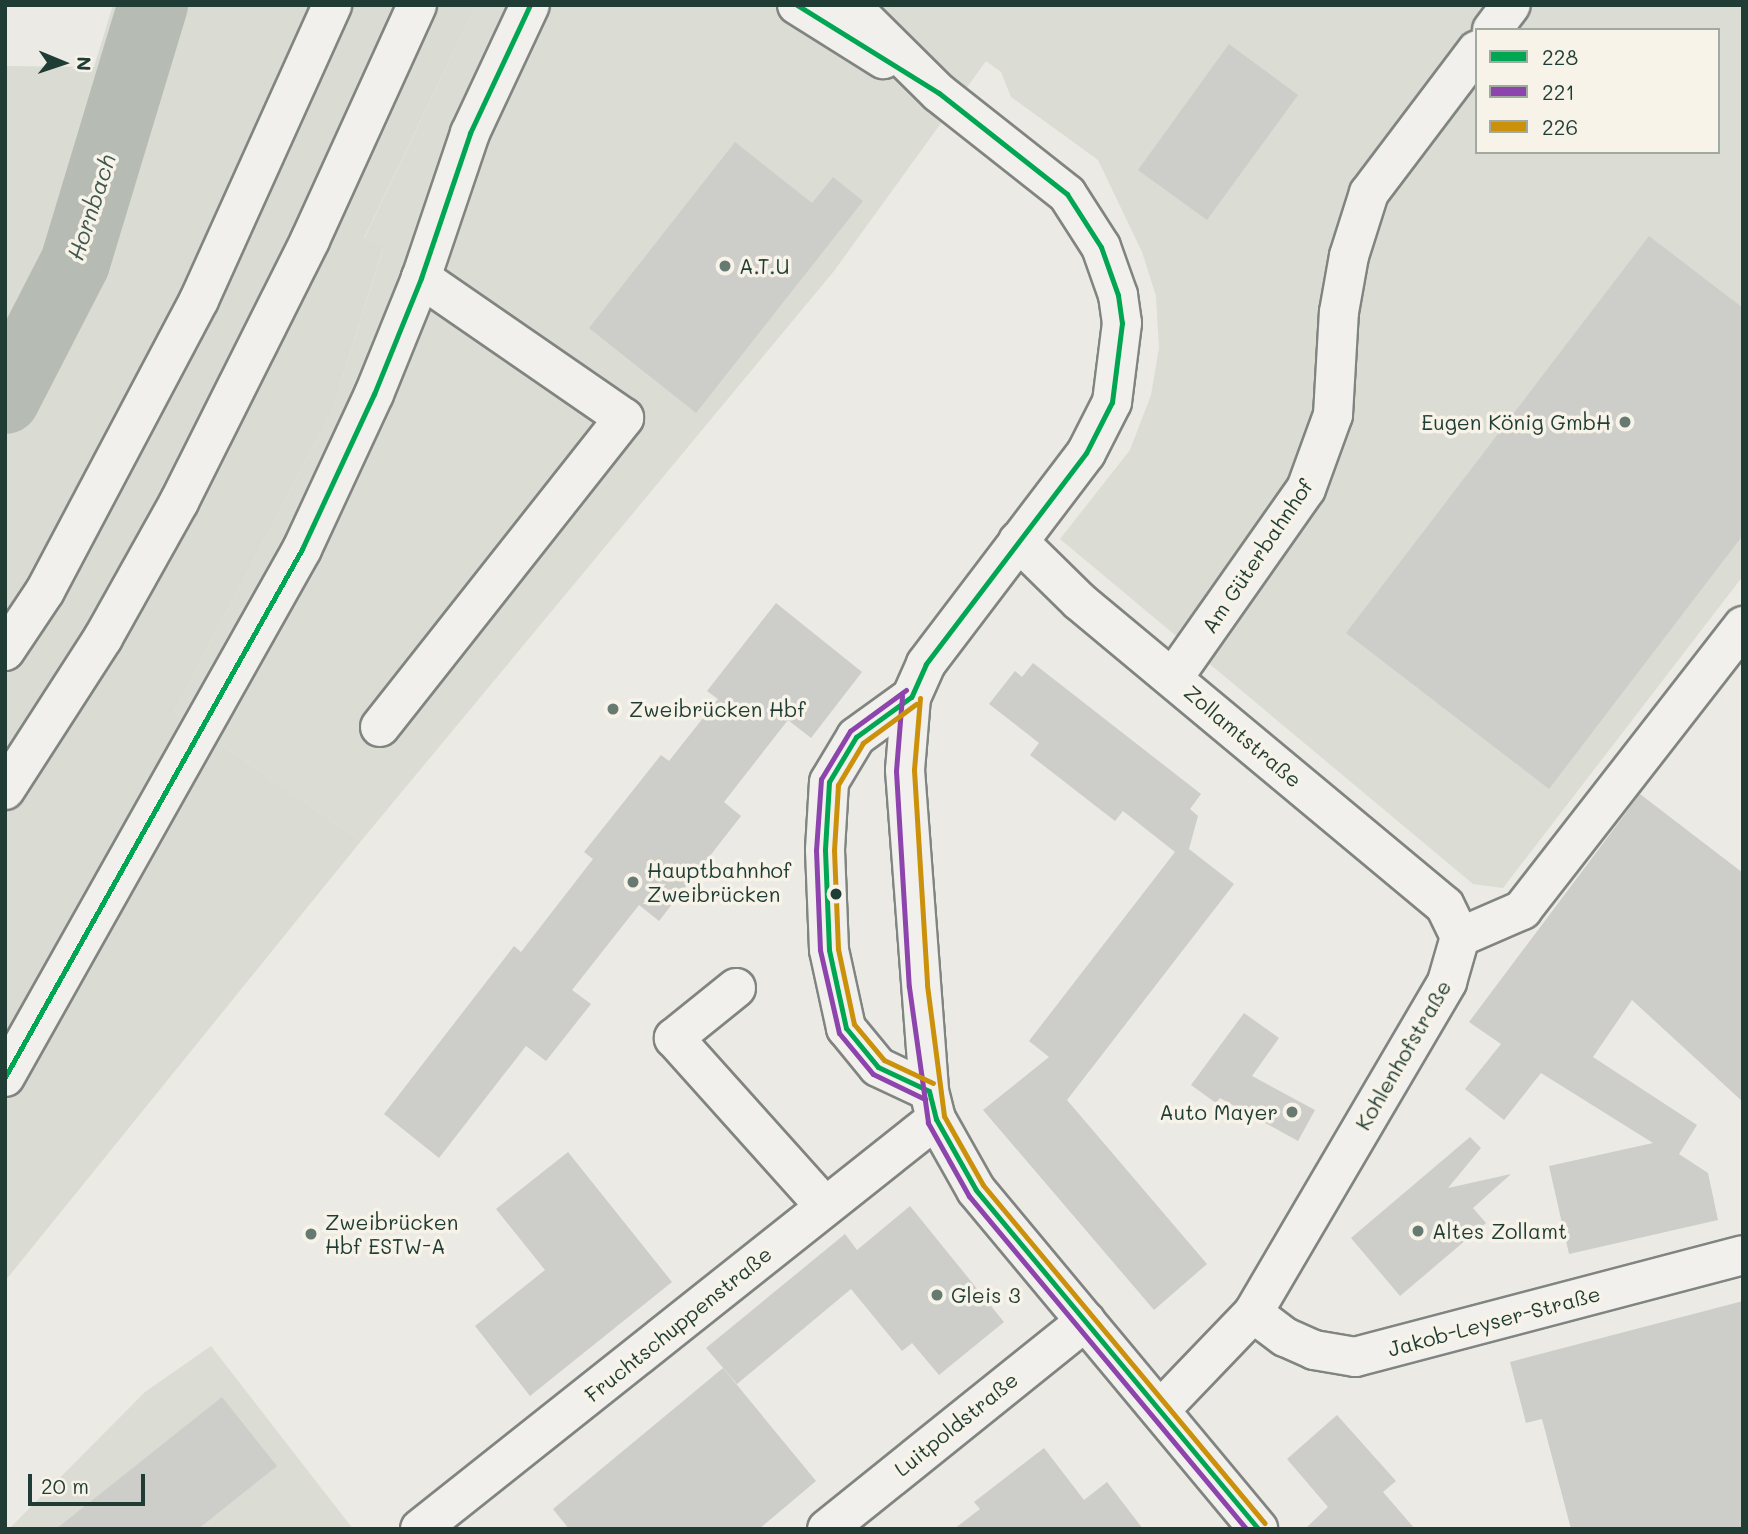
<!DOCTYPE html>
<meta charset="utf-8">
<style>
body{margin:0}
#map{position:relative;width:1748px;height:1534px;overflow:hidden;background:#ebeae4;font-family:Mali,sans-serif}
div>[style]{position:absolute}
.built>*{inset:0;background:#dbdcd3}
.green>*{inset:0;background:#dadbd2}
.river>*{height:70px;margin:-35px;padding:0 35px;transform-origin:35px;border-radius:35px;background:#b6bcb4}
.building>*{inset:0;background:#cdceca}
.roads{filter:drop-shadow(2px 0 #808581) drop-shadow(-2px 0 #808581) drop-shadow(0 2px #808581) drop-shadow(0 -2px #808581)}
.minor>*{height:38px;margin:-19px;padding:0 19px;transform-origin:19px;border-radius:19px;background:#f1f0ec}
.highway>*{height:38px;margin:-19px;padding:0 19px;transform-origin:19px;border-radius:19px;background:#f1f0ec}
.bus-1>*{height:5px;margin:-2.5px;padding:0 2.5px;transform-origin:2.5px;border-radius:2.5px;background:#00a651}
.bus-2>*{height:5px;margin:-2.5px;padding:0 2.5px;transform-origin:2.5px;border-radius:2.5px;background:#8e44ad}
.bus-3>*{height:5px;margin:-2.5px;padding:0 2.5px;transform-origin:2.5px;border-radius:2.5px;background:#cc910a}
.dots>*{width:19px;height:19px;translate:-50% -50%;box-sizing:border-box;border:4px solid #f7f3e8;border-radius:50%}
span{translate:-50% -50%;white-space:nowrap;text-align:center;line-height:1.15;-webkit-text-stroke:7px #f7f3e8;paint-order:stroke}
.poi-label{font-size:21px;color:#1f3d34}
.left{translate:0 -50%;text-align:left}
.right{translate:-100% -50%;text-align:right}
.street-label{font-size:21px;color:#1f3d34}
.water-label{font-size:23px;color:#3f584f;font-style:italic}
.frame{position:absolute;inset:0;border:7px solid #1f3d34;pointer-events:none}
.legend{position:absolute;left:1475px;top:28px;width:245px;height:126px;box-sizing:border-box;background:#f7f3e8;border:2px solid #a1aaa0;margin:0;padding:9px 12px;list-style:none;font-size:21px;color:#1f3d34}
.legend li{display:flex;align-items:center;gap:14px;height:35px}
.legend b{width:35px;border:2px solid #a1aaa0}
.north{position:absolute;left:28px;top:28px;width:70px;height:70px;-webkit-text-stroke:5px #f7f3e8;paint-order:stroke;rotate:92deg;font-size:19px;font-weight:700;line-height:28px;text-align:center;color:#1f3d34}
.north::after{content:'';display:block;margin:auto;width:24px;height:32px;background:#1f3d34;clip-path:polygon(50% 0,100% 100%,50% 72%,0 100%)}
.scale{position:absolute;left:28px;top:1474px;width:117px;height:32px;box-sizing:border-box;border:4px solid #1f3d34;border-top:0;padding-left:9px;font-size:21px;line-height:24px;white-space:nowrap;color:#1f3d34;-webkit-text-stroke:5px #f7f3e8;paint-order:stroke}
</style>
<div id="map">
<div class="built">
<div style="clip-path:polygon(evenodd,476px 5px,1743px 5px,1743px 576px,1503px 888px,1473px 884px,1060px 539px,1130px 450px,1151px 395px,1159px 348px,1156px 296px,1142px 252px,1098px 160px,1011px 97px,1001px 72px,986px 61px,834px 271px,361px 841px,174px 712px,332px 411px,383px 249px,364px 239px,476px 5px,1477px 30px,1718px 30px,1718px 152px,1477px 152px,1477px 30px)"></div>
<div style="clip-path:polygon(211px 1346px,353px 1529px,9px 1529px,145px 1392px)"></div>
</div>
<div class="green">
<div style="clip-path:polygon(113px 5px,476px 5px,364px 238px,383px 248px,332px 411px,174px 712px,361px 841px,5px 1281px,5px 66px,94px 67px)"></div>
</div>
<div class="river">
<div style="left:5px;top:399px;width:153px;rotate:-62.8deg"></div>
<div style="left:75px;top:263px;width:270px;rotate:-73.2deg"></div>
</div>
<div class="building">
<div style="clip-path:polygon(1229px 44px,1298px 95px,1207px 220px,1138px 170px)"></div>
<div style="clip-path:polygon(735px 142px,812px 203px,833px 177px,863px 201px,696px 413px,589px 328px)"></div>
<div style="clip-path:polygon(1649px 236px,1743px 308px,1743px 535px,1549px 789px,1346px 633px)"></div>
<div style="clip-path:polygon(776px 603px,862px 672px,811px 738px,788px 720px,724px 802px,741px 816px,659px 921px,639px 905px,572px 990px,591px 1004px,546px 1061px,526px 1046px,439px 1158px,384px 1114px,514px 946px,521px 952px,593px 859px,584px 852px,661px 755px,669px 761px,718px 699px,707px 691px)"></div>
<div style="clip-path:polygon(1033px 663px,1201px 794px,1190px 809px,1198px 816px,1189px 849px,1234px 884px,1067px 1100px,1207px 1264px,1154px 1310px,983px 1110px,1049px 1057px,1029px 1041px,1175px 852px,1123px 811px,1115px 821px,1030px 755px,1039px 743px,989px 704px,1015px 671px,1022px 677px)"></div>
<div style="clip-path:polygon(1640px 794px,1743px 873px,1743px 1102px,1632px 1000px,1593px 1057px,1697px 1125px,1679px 1154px,1708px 1173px,1718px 1220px,1569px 1254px,1549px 1166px,1653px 1143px,1541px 1073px,1504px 1120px,1465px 1089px,1501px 1044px,1469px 1022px)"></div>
<div style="clip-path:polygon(1244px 1013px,1279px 1038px,1252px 1076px,1315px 1110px,1298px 1141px,1220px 1098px,1216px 1103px,1191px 1085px)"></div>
<div style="clip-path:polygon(1470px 1137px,1481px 1148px,1448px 1188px,1511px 1174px,1473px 1208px,1486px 1223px,1400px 1296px,1351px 1238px)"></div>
<div style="clip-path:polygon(568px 1152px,672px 1282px,530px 1396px,475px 1326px,545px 1270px,496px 1209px)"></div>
<div style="clip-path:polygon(910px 1206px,1004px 1322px,939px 1375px,912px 1343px,902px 1351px,851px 1289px,737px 1384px,706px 1348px,845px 1234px,857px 1250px)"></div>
<div style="clip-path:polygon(1743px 1301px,1743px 1529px,1571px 1529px,1542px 1419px,1526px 1423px,1510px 1362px)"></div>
<div style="clip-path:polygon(723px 1368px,816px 1481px,759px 1529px,569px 1529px,553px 1509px)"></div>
<div style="clip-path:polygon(222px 1397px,277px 1466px,198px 1529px,56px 1529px)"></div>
<div style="clip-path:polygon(1337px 1415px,1396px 1481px,1383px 1492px,1415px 1529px,1305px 1529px,1328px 1507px,1287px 1459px)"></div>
<div style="clip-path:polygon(1044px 1448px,1084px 1500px,1107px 1482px,1143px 1529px,954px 1529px,980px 1509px,974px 1502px)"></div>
</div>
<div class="roads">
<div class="minor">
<div style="left:797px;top:5px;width:102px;rotate:32.1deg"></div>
<div style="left:850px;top:5px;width:125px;rotate:44.7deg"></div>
<div style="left:939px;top:93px;width:163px;rotate:38.3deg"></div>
<div style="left:1067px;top:194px;width:63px;rotate:57.3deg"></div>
<div style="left:1101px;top:247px;width:51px;rotate:70.5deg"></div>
<div style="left:1118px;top:295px;width:28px;rotate:82deg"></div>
<div style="left:1122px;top:323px;width:80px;rotate:97.2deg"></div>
<div style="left:1112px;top:402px;width:57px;rotate:117deg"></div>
<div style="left:1086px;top:453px;width:265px;rotate:127.2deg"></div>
<div style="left:926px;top:664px;width:36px;rotate:114deg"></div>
<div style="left:911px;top:697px;width:73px;rotate:94.7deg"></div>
<div style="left:905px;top:770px;width:322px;rotate:85.7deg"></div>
<div style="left:929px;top:1091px;width:29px;rotate:76deg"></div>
<div style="left:936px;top:1119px;width:81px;rotate:60.6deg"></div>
<div style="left:976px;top:1190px;width:441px;rotate:50.2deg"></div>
<div style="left:1492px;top:30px;width:31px;rotate:-53deg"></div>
<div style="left:1018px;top:541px;width:86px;rotate:44.5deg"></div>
<div style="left:1079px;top:601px;width:476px;rotate:39.8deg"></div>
<div style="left:1445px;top:906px;width:34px;rotate:64deg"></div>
<div style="left:1173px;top:678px;width:231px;rotate:-54.9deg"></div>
<div style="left:1306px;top:489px;width:79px;rotate:-70deg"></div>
<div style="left:1333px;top:415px;width:103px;rotate:-86.7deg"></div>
<div style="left:1339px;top:312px;width:57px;rotate:-79.9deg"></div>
<div style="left:1349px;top:256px;width:66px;rotate:-72.4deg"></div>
<div style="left:1369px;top:193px;width:179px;rotate:-52.9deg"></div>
<div style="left:911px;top:697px;width:68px;rotate:144deg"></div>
<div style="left:856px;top:737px;width:52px;rotate:121deg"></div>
<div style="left:829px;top:782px;width:68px;rotate:93.4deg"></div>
<div style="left:825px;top:850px;width:100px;rotate:87.7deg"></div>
<div style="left:829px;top:950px;width:80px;rotate:77.7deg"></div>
<div style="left:846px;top:1028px;width:50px;rotate:50.6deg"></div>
<div style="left:878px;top:1067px;width:56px;rotate:25.2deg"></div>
<div style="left:380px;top:727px;width:394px;rotate:-51.7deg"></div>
<div style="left:624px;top:418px;width:247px;rotate:-145.4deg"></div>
<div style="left:736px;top:988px;width:80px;rotate:141.1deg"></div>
<div style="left:674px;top:1038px;width:226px;rotate:48.1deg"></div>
<div style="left:5px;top:1077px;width:606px;rotate:-60.64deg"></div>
<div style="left:302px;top:549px;width:171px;rotate:-65.1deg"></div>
<div style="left:374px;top:394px;width:125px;rotate:-67.9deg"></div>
<div style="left:421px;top:278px;width:153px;rotate:-71.3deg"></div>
<div style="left:470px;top:133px;width:141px;rotate:-64.9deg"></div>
<div style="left:1253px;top:1313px;width:40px;rotate:37deg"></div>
<div style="left:1285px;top:1337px;width:32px;rotate:24deg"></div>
<div style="left:1314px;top:1350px;width:42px;rotate:9.7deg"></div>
<div style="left:1355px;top:1357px;width:401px;rotate:-14.7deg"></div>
<div style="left:1160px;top:1410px;width:134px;rotate:-46.2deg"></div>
<div style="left:1253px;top:1313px;width:384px;rotate:-59.6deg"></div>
<div style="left:1447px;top:982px;width:47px;rotate:-73.9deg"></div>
<div style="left:1460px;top:937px;width:68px;rotate:-23.5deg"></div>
<div style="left:1522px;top:910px;width:360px;rotate:-52.1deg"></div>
<div style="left:420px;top:1529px;width:659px;rotate:-38.47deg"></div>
<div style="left:827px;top:1529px;width:332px;rotate:-38.8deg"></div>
</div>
<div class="highway">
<div style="left:5px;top:651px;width:72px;rotate:-56.3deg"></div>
<div style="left:45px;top:591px;width:329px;rotate:-62.1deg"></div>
<div style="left:199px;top:300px;width:324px;rotate:-65.7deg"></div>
<div style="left:5px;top:790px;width:181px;rotate:-57.2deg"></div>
<div style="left:103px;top:638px;width:156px;rotate:-60.8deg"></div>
<div style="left:179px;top:502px;width:293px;rotate:-63.4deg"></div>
<div style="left:310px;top:240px;width:258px;rotate:-65.5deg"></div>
</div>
</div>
<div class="bus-1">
<div style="left:797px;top:5px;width:167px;rotate:31.8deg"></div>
<div style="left:939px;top:93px;width:163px;rotate:38.3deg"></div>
<div style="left:1067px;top:194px;width:63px;rotate:57.3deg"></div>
<div style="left:1101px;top:247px;width:51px;rotate:70.5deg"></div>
<div style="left:1118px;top:295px;width:28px;rotate:82deg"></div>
<div style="left:1122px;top:323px;width:80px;rotate:97.2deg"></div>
<div style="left:1112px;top:402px;width:57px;rotate:117deg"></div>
<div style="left:1086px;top:453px;width:265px;rotate:127.2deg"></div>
<div style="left:926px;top:664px;width:36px;rotate:114deg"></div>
<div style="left:911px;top:697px;width:68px;rotate:144deg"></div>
<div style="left:856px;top:737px;width:52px;rotate:121deg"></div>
<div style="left:829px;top:782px;width:68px;rotate:93.4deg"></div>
<div style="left:825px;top:850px;width:100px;rotate:87.7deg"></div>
<div style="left:829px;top:950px;width:80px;rotate:77.7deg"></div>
<div style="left:846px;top:1028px;width:50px;rotate:50.6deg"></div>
<div style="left:878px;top:1067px;width:56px;rotate:25.2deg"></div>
<div style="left:929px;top:1091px;width:29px;rotate:76deg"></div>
<div style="left:936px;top:1119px;width:81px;rotate:60.6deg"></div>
<div style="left:976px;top:1190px;width:441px;rotate:50.2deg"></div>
<div style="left:5px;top:1077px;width:606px;rotate:-60.64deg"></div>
<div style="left:302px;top:549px;width:171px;rotate:-65.1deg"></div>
<div style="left:374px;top:394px;width:125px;rotate:-67.9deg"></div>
<div style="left:421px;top:278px;width:153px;rotate:-71.3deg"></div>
<div style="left:470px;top:133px;width:141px;rotate:-64.9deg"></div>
</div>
<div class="bus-2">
<div style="left:906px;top:690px;width:69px;rotate:143.8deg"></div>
<div style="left:850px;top:731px;width:56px;rotate:121.1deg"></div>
<div style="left:821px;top:779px;width:71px;rotate:94deg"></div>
<div style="left:816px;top:850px;width:100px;rotate:87.7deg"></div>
<div style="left:820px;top:950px;width:85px;rotate:77.1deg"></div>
<div style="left:839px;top:1033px;width:53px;rotate:50.3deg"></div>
<div style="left:873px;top:1074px;width:58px;rotate:25.7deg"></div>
<div style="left:902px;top:696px;width:75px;rotate:94.6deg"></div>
<div style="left:896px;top:771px;width:216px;rotate:86.6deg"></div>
<div style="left:909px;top:987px;width:137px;rotate:82deg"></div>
<div style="left:928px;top:1123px;width:84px;rotate:60.7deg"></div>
<div style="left:969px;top:1196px;width:433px;rotate:50.2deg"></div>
</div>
<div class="bus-3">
<div style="left:920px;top:698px;width:72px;rotate:94.8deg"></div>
<div style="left:914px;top:770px;width:215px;rotate:86.5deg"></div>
<div style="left:927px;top:985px;width:132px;rotate:82.6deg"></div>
<div style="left:944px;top:1116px;width:79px;rotate:60.5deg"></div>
<div style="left:983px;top:1185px;width:440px;rotate:50.2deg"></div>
<div style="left:916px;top:704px;width:66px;rotate:143.7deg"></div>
<div style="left:863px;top:743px;width:49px;rotate:120.8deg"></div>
<div style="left:838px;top:785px;width:65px;rotate:93.5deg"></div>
<div style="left:834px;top:850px;width:99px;rotate:87.7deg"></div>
<div style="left:838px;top:949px;width:77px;rotate:78deg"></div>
<div style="left:854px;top:1024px;width:47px;rotate:50.2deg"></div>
<div style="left:884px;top:1060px;width:54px;rotate:25.1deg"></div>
</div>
<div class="dots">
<div style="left:725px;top:266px;background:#667a72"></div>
<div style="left:1625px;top:422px;background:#667a72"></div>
<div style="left:613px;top:709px;background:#667a72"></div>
<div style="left:633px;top:882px;background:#667a72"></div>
<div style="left:836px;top:894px;background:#1f3d34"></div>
<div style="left:1292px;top:1112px;background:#667a72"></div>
<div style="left:1418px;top:1231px;background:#667a72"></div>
<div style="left:311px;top:1234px;background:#667a72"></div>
<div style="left:937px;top:1295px;background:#667a72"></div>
</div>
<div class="poi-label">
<span class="left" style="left:739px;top:266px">A.T.U</span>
<span class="right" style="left:1611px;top:422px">Eugen König GmbH</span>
<span class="left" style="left:629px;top:709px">Zweibrücken Hbf</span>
<span class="left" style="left:647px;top:882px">Hauptbahnhof<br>Zweibrücken</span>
<span class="right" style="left:1278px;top:1112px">Auto Mayer</span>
<span class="left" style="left:325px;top:1234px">Zweibrücken<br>Hbf ESTW-A</span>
<span class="left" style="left:1432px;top:1231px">Altes Zollamt</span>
<span class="left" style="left:951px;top:1295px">Gleis 3</span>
</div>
<div class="street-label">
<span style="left:1257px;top:556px;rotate:-56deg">Am Güterbahnhof</span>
<span style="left:1243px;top:736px;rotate:40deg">Zollamtstraße</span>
<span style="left:1403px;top:1055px;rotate:-60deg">Kohlenhofstraße</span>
<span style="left:1494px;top:1321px;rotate:-15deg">Jakob-Leyser-Straße</span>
<span style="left:678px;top:1324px;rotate:-39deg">Fruchtschuppenstraße</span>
<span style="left:956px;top:1424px;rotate:-39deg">Luitpoldstraße</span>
</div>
<div class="water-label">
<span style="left:91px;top:207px;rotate:-72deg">Hornbach</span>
</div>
<div class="frame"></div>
<ul class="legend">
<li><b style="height:9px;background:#00a651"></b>228</li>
<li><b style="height:9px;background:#8e44ad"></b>221</li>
<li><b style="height:9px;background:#cc910a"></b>226</li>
</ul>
<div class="north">N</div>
<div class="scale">20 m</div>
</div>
